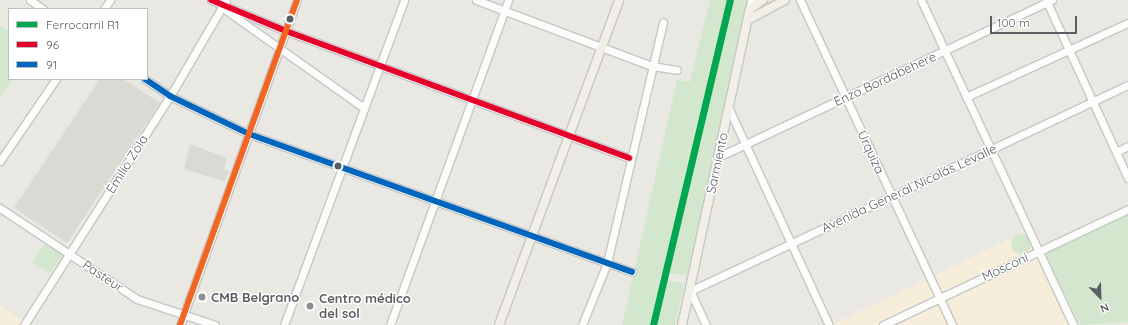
<!DOCTYPE html>
<meta charset="utf-8">
<style>
body{margin:0}
#map{position:relative;width:1128px;height:325px;overflow:hidden;background:#eae8e3;font-family:Quicksand,sans-serif}
div>[style]{position:absolute}
.commercial>*{inset:0;background:#f6eeda}
.industrial>*{inset:0;background:#dbd9d4}
.green>*{inset:0;background:#d2e7cd}
.round{border-radius:50%}
.roads{filter:drop-shadow(1px 0 #c6c6c6) drop-shadow(-1px 0 #c6c6c6) drop-shadow(0 1px #c6c6c6) drop-shadow(0 -1px #c6c6c6)}
.minor>*{height:7px;margin:-3.5px;padding:0 3.5px;transform-origin:3.5px;border-radius:3.5px;background:#fcfcfb}
.major>*{height:8px;margin:-4px;padding:0 4px;transform-origin:4px;border-radius:4px;background:#f2efe6}
.bus-1>*{height:6px;margin:-3px;padding:0 3px;transform-origin:3px;border-radius:3px;background:#e4002b}
.bus-2>*{height:6px;margin:-3px;padding:0 3px;transform-origin:3px;border-radius:3px;background:#0065bd}
.bus-3>*{height:6px;margin:-3px;padding:0 3px;transform-origin:3px;border-radius:3px;background:#f26522}
.rail-1>*{height:7px;margin:-3.5px;padding:0 3.5px;transform-origin:3.5px;border-radius:3.5px;background:#00a651}
.dots>*{width:11px;height:11px;translate:-50% -50%;box-sizing:border-box;border:2px solid #fff;border-radius:50%}
span{translate:-50% -50%;white-space:nowrap;text-align:center;line-height:1.15;-webkit-text-stroke:3px #fff;paint-order:stroke}
.street-label{font-size:13px;color:#595e62}
.poi-label{font-size:13px;color:#595e62;font-weight:700}
.left{translate:0 -50%;text-align:left}
.legend{position:absolute;left:8px;top:8px;width:140px;height:72px;box-sizing:border-box;background:#fff;border:1px solid #bdbfc0;margin:0;padding:5px 7px;list-style:none;font-size:12px;color:#595e62}
.legend li{display:flex;align-items:center;gap:8px;height:20px}
.legend b{width:20px;border:1px solid #bdbfc0}
.north{position:absolute;left:1080px;top:277px;width:40px;height:40px;-webkit-text-stroke:3px #fff;paint-order:stroke;rotate:157deg;font-size:11px;font-weight:700;line-height:16px;text-align:center;color:#595e62}
.north::after{content:'';display:block;margin:auto;width:14px;height:18px;background:#595e62;clip-path:polygon(50% 0,100% 100%,50% 72%,0 100%)}
.scale{position:absolute;left:990px;top:16px;width:87px;height:18px;box-sizing:border-box;border:2px solid #595e62;border-top:0;padding-left:5px;font-size:12px;line-height:14px;white-space:nowrap;color:#595e62;-webkit-text-stroke:3px #fff;paint-order:stroke}
</style>
<div id="map">
<div class="commercial">
<div style="clip-path:polygon(1024px 232px,1072px 325px,831px 325px)"></div>
<div style="clip-path:polygon(0 306px,32px 325px,0 325px)"></div>
</div>
<div class="industrial">
<div style="clip-path:polygon(100px 79px,123px 79px,160px 103px,67px 243px,14px 208px)"></div>
<div style="clip-path:polygon(190px 144px,227px 158px,224px 170px,230px 171px,224px 181px,184px 169px)"></div>
</div>
<div class="green">
<div style="clip-path:polygon(710px 0,749px 0,687px 275px,667px 273px,665px 280px,684px 283px,675px 325px,622px 325px,677px 80px,690px 82px)"></div>
<div style="clip-path:polygon(0 26px,9px 32px,9px 79px,12px 79px,0 97px)"></div>
<div style="clip-path:polygon(1128px 210px,1128px 322px,1080px 325px,1044px 251px)"></div>
<div class="round" style="left:1011px;top:234px;width:20px;height:20px"></div>
<div style="clip-path:polygon(46px 241px,64px 253px,50px 273px,32px 262px)"></div>
</div>
<div class="roads">
<div class="minor">
<div style="left:30px;top:0;width:16px;rotate:35deg"></div>
<div style="left:211px;top:0;width:81px;rotate:22.5deg"></div>
<div style="left:286px;top:31px;width:366px;rotate:20.3deg"></div>
<div style="left:476px;top:0;width:188px;rotate:20.6deg"></div>
<div style="left:652px;top:66px;width:25px;rotate:9deg"></div>
<div style="left:800px;top:0;width:359px;rotate:64.9deg"></div>
<div style="left:921px;top:0;width:359px;rotate:64.9deg"></div>
<div style="left:1046px;top:0;width:196px;rotate:65.3deg"></div>
<div style="left:104px;top:9px;width:11px;rotate:-56deg"></div>
<div style="left:750px;top:9px;width:9px;rotate:-84deg"></div>
<div style="left:227px;top:11px;width:168px;rotate:35.3deg"></div>
<div style="left:145px;top:79px;width:30px;rotate:34deg"></div>
<div style="left:170px;top:96px;width:88px;rotate:25.7deg"></div>
<div style="left:249px;top:134px;width:407px;rotate:19.8deg"></div>
<div style="left:966px;top:97px;width:178px;rotate:-24.6deg"></div>
<div style="left:729px;top:109px;width:238px;rotate:65.2deg"></div>
<div style="left:1116px;top:152px;width:13px;rotate:-27deg"></div>
<div style="left:718px;top:157px;width:369px;rotate:-25.2deg"></div>
<div style="left:0;top:161px;width:99px;rotate:-55.7deg"></div>
<div style="left:0;top:208px;width:164px;rotate:33.6deg"></div>
<div style="left:137px;top:299px;width:82px;rotate:18.4deg"></div>
<div style="left:24px;top:325px;width:272px;rotate:-57.5deg"></div>
<div style="left:170px;top:96px;width:111px;rotate:-59.7deg"></div>
<div style="left:180px;top:325px;width:345px;rotate:-70.2deg"></div>
<div style="left:284px;top:325px;width:346px;rotate:-69.7deg"></div>
<div style="left:390px;top:325px;width:346px;rotate:-70deg"></div>
<div style="left:582px;top:325px;width:67px;rotate:-68deg"></div>
<div style="left:607px;top:263px;width:247px;rotate:-76.9deg"></div>
<div style="left:706px;top:325px;width:38px;rotate:-115deg"></div>
<div style="left:690px;top:291px;width:484px;rotate:-25.2deg"></div>
<div style="left:883px;top:325px;width:271px;rotate:-25.3deg"></div>
</div>
<div class="major">
<div style="left:748px;top:20px;width:42px;rotate:-28.4deg"></div>
<div style="left:499px;top:325px;width:346px;rotate:-69.7deg"></div>
<div style="left:682px;top:325px;width:323px;rotate:-77.9deg"></div>
<div style="left:750px;top:9px;width:16px;rotate:-35deg"></div>
</div>
</div>
<div class="bus-1">
<div style="left:211px;top:0;width:81px;rotate:22.5deg"></div>
<div style="left:286px;top:31px;width:366px;rotate:20.3deg"></div>
</div>
<div class="bus-2">
<div style="left:145px;top:79px;width:30px;rotate:34deg"></div>
<div style="left:170px;top:96px;width:88px;rotate:25.7deg"></div>
<div style="left:249px;top:134px;width:407px;rotate:19.8deg"></div>
</div>
<div class="bus-3">
<div style="left:180px;top:325px;width:345px;rotate:-70.2deg"></div>
</div>
<div class="rail-1">
<div style="left:653px;top:325px;width:334px;rotate:-76.7deg"></div>
</div>
<div class="dots">
<div style="left:290px;top:19px;background:#595e62"></div>
<div style="left:338px;top:166px;background:#595e62"></div>
<div style="left:202px;top:297px;background:#8c8e8f"></div>
<div style="left:310px;top:306px;background:#8c8e8f"></div>
</div>
<div class="street-label">
<span style="left:885px;top:79px;rotate:-25deg">Enzo Bordabehere</span>
<span style="left:871px;top:152px;rotate:65deg">Urquiza</span>
<span style="left:717px;top:163px;rotate:-78deg">Sarmiento</span>
<span style="left:127px;top:164px;rotate:-58deg">Emilio Zola</span>
<span style="left:909px;top:188px;rotate:-25deg">Avenida General Nicolás Levalle</span>
<span style="left:1005px;top:267px;rotate:-25deg">Mosconi</span>
<span style="left:103px;top:276px;rotate:34deg">Pasteur</span>
</div>
<div class="poi-label">
<span class="left" style="left:211px;top:297px">CMB Belgrano</span>
<span class="left" style="left:319px;top:306px">Centro médico<br>del sol</span>
</div>
<ul class="legend">
<li><b style="height:5px;background:#00a651"></b>Ferrocarril R1</li>
<li><b style="height:5px;background:#e4002b"></b>96</li>
<li><b style="height:5px;background:#0065bd"></b>91</li>
</ul>
<div class="north">N</div>
<div class="scale">100 m</div>
</div>
